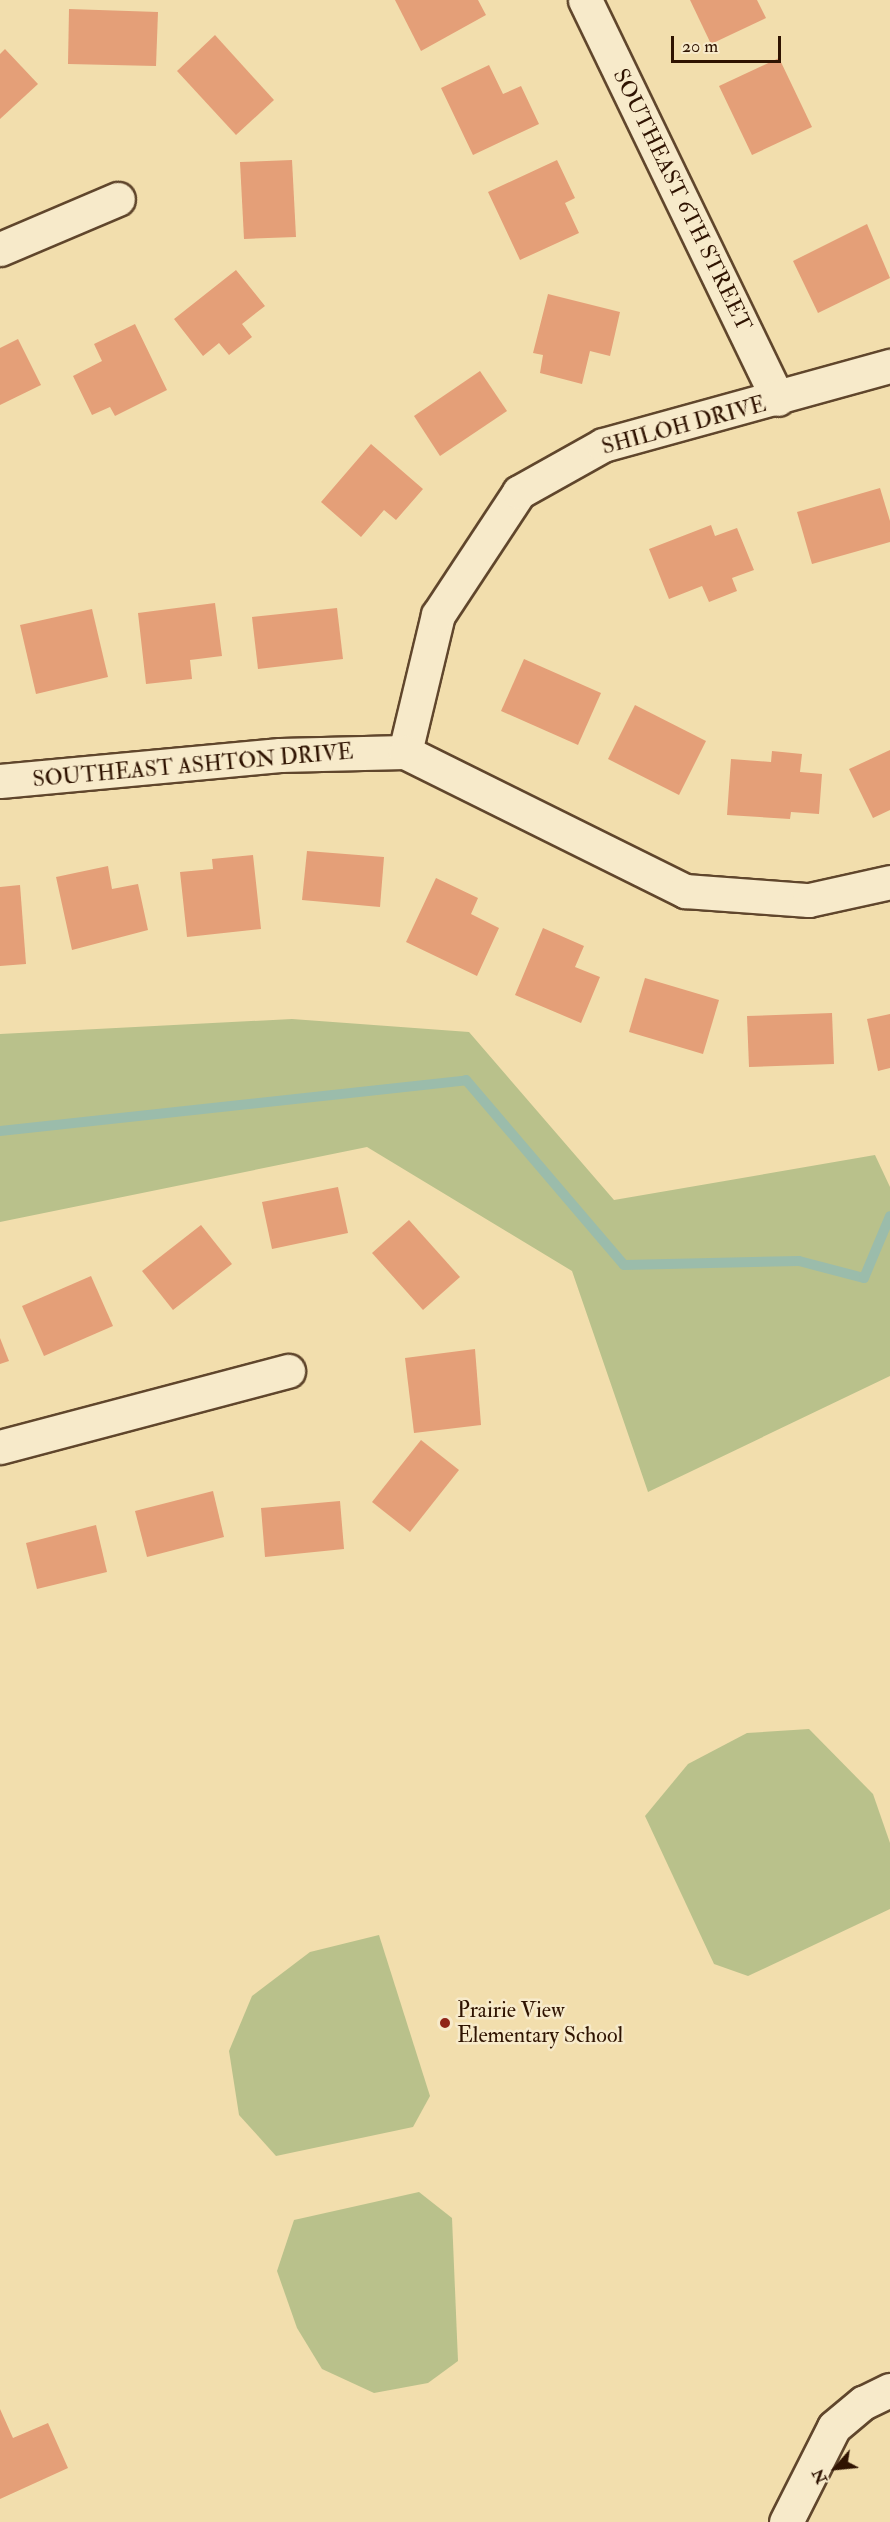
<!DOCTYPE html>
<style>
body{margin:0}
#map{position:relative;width:890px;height:2522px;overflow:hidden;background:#f2dead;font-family:"IM FELL Double Pica",serif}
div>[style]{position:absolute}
.green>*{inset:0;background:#b9c18b}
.stream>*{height:10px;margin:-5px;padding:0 5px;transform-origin:5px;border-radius:5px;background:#9bbcab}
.building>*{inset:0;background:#e49f78}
.roads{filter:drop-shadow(2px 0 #60462c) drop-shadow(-2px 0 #60462c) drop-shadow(0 2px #60462c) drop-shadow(0 -2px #60462c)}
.minor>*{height:33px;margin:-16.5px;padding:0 16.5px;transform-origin:16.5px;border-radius:16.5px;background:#f7eaca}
.dots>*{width:16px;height:16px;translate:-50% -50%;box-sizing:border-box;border:3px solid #f7eaca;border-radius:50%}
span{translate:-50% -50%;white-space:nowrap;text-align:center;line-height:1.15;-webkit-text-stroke:5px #f7eaca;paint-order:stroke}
.street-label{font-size:22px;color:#2f1301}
.poi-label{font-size:22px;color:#2f1301}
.left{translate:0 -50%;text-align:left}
.north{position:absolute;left:806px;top:2438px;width:60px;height:60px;-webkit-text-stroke:4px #f7eaca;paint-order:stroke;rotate:243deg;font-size:16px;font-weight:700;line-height:24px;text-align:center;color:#2f1301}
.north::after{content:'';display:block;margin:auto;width:21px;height:27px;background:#2f1301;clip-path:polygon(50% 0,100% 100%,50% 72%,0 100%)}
.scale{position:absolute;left:671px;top:36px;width:110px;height:27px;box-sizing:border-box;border:3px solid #2f1301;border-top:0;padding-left:8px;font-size:18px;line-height:21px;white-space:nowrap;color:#2f1301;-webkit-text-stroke:4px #f7eaca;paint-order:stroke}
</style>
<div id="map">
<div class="green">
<div style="clip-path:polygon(292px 1019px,469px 1032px,614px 1200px,875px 1155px,890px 1187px,890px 1376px,648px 1492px,572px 1271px,367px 1147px,0 1222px,0 1034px)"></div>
<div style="clip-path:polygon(809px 1729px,873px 1794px,890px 1843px,890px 1909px,748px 1976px,714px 1964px,645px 1816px,688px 1764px,747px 1733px)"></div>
<div style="clip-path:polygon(379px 1935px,430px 2096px,413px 2127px,276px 2156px,239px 2115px,229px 2051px,252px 1996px,310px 1952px)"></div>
<div style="clip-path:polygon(419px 2192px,452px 2218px,458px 2361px,428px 2383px,374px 2393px,322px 2369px,297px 2328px,277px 2271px,294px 2220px)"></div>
</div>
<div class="stream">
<div style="left:0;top:1131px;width:469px;rotate:-6.2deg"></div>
<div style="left:466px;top:1080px;width:243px;rotate:49.5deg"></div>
<div style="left:624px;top:1265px;width:175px;rotate:-1.3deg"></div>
<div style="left:799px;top:1261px;width:67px;rotate:14.7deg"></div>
<div style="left:864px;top:1278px;width:67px;rotate:-67.2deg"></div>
</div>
<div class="building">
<div style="clip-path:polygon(395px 0,478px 0,486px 15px,421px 51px)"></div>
<div style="clip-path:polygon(690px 0,757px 0,766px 18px,711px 44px)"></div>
<div style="clip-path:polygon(69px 9px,158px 12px,156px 66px,68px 64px)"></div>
<div style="clip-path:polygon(215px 35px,274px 100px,236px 135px,177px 71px)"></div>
<div style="clip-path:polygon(5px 49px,38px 84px,0 119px,0 54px)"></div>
<div style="clip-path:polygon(779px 58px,812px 127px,752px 155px,719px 86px)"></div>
<div style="clip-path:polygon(489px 65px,503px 94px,521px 86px,539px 124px,473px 155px,441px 88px)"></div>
<div style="clip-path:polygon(292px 160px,296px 237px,244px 239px,240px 162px)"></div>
<div style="clip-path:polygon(557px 160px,575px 198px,565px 203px,579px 233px,520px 260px,488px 192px)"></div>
<div style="clip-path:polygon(867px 224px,890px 278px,818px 313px,793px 261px)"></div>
<div style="clip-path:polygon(236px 270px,265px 306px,242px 324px,252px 337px,229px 355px,219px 343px,203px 356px,174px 319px)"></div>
<div style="clip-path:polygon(548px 294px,620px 312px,610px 356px,590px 351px,582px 384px,540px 373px,543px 355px,533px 353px)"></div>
<div style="clip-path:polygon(135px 324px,167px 390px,115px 416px,110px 407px,92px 415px,73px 376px,102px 361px,94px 344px)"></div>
<div style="clip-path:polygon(18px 339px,41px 385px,0 405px,0 348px)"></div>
<div style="clip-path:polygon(480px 371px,507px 411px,440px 456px,414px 416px)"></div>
<div style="clip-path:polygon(371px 444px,423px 489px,396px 520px,384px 510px,361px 537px,321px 502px)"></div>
<div style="clip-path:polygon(880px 488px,890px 521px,890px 542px,812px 564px,797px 512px)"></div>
<div style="clip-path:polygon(711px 525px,715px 536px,737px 528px,754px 570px,732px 578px,737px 591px,709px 602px,702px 586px,669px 599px,649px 549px)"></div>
<div style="clip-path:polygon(215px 603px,222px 656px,190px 660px,192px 679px,146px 684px,138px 613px)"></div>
<div style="clip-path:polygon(337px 608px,343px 659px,258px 669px,252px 617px)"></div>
<div style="clip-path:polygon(92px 609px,108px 677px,36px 694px,20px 625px)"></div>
<div style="clip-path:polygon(524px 659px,601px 693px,578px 745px,501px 711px)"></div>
<div style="clip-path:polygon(635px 705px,706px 741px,679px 795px,608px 759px)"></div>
<div style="clip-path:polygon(890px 750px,890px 810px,873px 818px,849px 769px)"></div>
<div style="clip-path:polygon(772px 751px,802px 754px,800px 772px,822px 774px,819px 814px,791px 812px,790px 819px,727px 815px,731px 759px,771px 762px)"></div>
<div style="clip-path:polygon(307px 851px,384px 857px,380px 907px,302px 900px)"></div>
<div style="clip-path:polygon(253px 855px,261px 929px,187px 937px,180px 872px,213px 869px,212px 859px)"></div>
<div style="clip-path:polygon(108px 866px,112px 889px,138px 884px,148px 930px,72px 950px,56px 877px)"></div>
<div style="clip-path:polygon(436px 878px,478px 898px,471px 914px,499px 928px,477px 976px,406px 942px)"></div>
<div style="clip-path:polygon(20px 885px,26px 964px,0 966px,0 887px)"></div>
<div style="clip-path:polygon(543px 928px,584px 946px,575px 967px,600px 977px,581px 1023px,515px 995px)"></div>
<div style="clip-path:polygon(645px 978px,719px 1000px,703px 1054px,629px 1032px)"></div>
<div style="clip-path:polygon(832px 1013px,834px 1064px,749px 1067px,747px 1016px)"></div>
<div style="clip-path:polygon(890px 1014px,890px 1068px,878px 1071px,867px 1019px)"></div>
<div style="clip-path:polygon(338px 1187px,348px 1233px,272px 1249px,262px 1202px)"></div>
<div style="clip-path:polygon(409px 1220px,460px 1277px,423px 1310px,372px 1253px)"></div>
<div style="clip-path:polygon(201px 1225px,232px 1264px,173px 1310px,142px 1271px)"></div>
<div style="clip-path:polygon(91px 1276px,113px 1326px,44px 1356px,22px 1306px)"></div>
<div style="clip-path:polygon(0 1338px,9px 1361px,0 1364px)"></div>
<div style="clip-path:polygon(475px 1349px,481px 1425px,414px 1433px,405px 1358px)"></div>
<div style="clip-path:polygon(421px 1440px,459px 1470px,410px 1532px,372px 1502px)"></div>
<div style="clip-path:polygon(213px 1491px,224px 1537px,147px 1557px,135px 1511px)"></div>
<div style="clip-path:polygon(340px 1501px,344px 1549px,265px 1557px,261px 1508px)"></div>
<div style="clip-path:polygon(96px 1525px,107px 1572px,37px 1589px,26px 1543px)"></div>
<div style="clip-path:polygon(0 2409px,13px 2438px,48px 2423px,68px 2468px,0 2499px)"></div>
</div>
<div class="roads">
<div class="minor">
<div style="left:585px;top:0;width:443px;rotate:64.2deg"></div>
<div style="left:0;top:249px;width:128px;rotate:-23deg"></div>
<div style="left:405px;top:752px;width:141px;rotate:-76.5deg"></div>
<div style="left:438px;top:615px;width:147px;rotate:-56.6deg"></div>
<div style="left:519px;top:492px;width:96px;rotate:-29.2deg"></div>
<div style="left:603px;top:445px;width:298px;rotate:-15.4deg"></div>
<div style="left:0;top:781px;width:281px;rotate:-5.3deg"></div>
<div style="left:280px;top:755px;width:125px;rotate:-1.4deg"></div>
<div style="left:405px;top:752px;width:313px;rotate:26.4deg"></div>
<div style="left:685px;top:891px;width:124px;rotate:4.2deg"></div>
<div style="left:809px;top:900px;width:83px;rotate:-12.5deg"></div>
<div style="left:0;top:1447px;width:298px;rotate:-14.8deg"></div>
<div style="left:786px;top:2522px;width:106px;rotate:-63.2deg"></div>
<div style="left:834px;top:2427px;width:38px;rotate:-40deg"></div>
<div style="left:863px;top:2403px;width:30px;rotate:-26deg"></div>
</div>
</div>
<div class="dots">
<div style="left:445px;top:2023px;background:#8f2418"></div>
</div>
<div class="street-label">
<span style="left:682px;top:200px;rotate:64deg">SOUTHEAST 6TH STREET</span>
<span style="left:684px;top:426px;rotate:-15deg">SHILOH DRIVE</span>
<span style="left:193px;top:766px;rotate:-5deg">SOUTHEAST ASHTON DRIVE</span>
</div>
<div class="poi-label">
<span class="left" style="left:457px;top:2023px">Prairie View<br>Elementary School</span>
</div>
<div class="north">N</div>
<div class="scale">20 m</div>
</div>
